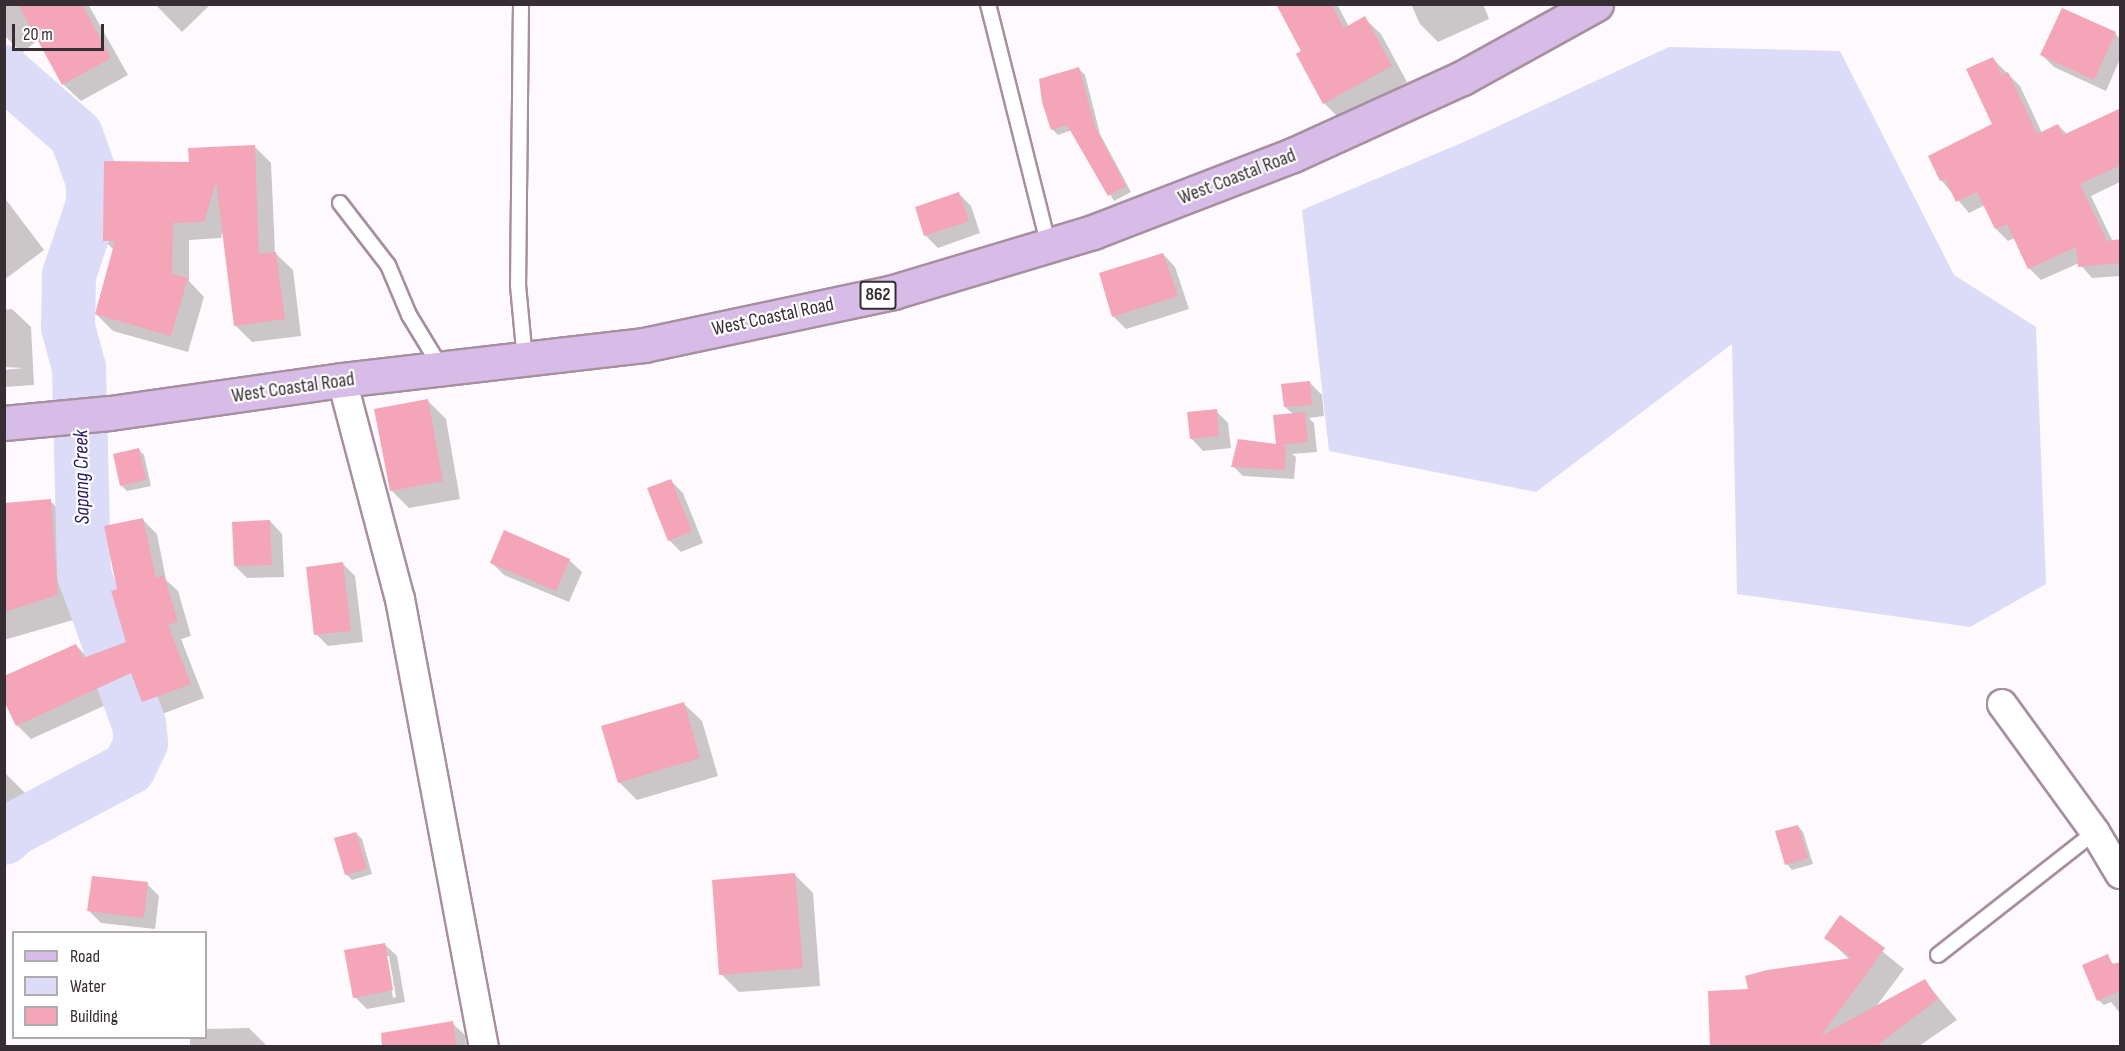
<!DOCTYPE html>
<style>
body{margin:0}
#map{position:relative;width:2125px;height:1051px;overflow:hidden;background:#fef9fc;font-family:"Sofia Sans Condensed",sans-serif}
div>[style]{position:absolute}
.water>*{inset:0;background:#dcdcf8}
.shadow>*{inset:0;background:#0003}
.river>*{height:54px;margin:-27px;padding:0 27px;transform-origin:27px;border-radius:27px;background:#dcdcf8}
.building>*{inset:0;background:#f4a5b7}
.roads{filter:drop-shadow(2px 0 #a78f9f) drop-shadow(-2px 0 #a78f9f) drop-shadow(0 2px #a78f9f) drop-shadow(0 -2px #a78f9f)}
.service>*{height:14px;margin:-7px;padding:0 7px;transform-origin:7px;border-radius:7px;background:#fff}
.minor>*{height:28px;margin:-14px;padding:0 14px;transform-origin:14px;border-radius:14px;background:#fff}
.primary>*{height:33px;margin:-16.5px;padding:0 16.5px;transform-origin:16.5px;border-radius:16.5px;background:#d7bce8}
span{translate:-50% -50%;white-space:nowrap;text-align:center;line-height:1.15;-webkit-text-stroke:4.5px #fff;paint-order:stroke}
.shield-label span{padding:2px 4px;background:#fff;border:2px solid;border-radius:4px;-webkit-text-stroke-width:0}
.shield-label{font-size:18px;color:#372d34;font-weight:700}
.street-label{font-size:20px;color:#372d34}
.water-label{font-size:21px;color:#2a1965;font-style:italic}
.frame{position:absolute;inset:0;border:6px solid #372d34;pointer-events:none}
.legend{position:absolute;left:12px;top:931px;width:195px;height:108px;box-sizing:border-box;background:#fff;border:2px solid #afabae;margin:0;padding:8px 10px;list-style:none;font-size:18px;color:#372d34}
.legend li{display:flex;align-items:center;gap:12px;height:30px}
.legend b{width:30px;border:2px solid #afabae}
.scale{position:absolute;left:12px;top:24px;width:92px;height:27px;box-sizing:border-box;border:3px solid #372d34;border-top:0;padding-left:8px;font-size:18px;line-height:21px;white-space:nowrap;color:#372d34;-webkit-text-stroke:4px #fff;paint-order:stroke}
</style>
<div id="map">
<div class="water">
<div style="clip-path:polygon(1669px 47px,1840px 51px,1954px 275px,2036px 327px,2046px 584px,1970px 627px,1737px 594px,1732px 344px,1536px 492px,1329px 451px,1302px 210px,1464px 142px)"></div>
</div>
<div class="shadow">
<div style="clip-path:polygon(4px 4px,88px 4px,128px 75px,81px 101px,63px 84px,39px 39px,22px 53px,4px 35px)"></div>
<div style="clip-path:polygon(155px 4px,211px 4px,182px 32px)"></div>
<div style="clip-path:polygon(1285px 4px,1337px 4px,1349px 27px,1364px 18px,1381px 34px,1407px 82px,1340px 119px,1324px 103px)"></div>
<div style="clip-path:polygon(1411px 4px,1483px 4px,1489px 19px,1438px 42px,1420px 24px)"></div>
<div style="clip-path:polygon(2115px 33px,2120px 39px,2120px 59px,2106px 91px,2054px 67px,2042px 55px)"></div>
<div style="clip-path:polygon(1993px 59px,2020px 86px,2042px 133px,2058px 125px,2067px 134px,2120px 118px,2120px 182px,2091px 196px,2113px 242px,2120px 241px,2120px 276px,2092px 278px,2079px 263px,2041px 280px,2029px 268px,2015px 238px,2008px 241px,1996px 229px,1985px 205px,1969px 213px,1941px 180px,1994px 125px)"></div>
<div style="clip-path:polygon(1079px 69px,1085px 75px,1100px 134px,1131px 192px,1114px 201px,1072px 130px,1058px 135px,1052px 129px)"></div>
<div style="clip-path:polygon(254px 146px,271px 163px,275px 253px,293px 270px,301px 336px,252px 342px,235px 325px,223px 230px,221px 238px,189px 240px,189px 281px,204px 297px,188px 352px,113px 331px,96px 314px,114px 250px,104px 240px,190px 163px)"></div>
<div style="clip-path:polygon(959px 194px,971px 206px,980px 233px,938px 248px,926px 236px,917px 208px)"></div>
<div style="clip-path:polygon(4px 197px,44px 250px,4px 280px)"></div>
<div style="clip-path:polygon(1163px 254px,1175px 267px,1189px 309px,1126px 329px,1114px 317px,1100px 274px)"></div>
<div style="clip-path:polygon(12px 309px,31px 327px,34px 385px,4px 387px,4px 370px,24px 368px,4px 367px,4px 310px)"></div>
<div style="clip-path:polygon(1309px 382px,1322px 395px,1324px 416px,1309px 418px,1314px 423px,1317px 452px,1292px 454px,1296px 457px,1294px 479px,1243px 476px,1233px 466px,1278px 446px,1293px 414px,1285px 407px)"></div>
<div style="clip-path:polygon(428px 401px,446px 419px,460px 499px,409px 508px,391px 490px)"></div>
<div style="clip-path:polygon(1216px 411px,1228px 423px,1231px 448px,1203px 451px,1191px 438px)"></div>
<div style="clip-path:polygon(138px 449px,144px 455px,151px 486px,127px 491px,121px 485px)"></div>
<div style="clip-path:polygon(671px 481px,683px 493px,703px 543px,681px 552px,669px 540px)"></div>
<div style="clip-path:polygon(50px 501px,73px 523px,80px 618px,4px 640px,4px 505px)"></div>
<div style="clip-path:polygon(143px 520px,157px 534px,166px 580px,178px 591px,191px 636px,181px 639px,204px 698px,157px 716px,143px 702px,139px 690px,31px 739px,17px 725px,76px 645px,88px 658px,127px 643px,119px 590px)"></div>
<div style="clip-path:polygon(270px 521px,282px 534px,284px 577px,247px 578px,235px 566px)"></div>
<div style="clip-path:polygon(569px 560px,582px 572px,569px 602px,504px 575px,492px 563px)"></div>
<div style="clip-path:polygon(343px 564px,355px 576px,363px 642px,328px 646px,316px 634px)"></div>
<div style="clip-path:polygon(683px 703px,702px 721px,718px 776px,637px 800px,619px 782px)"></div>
<div style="clip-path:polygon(4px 772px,33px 801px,4px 830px)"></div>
<div style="clip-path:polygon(1798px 826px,1803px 832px,1813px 864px,1792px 870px,1787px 864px)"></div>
<div style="clip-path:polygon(356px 833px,362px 839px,372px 874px,352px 880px,346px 874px)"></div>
<div style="clip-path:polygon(795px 875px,813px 893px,820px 986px,739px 992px,721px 974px)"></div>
<div style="clip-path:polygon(147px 884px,159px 896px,155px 929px,101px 923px,89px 911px)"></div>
<div style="clip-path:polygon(1840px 917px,1904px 969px,1875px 1008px,1925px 981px,1957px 1020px,1919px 1046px,1710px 1046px,1750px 990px,1850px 960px,1826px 937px)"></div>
<div style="clip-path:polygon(evenodd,384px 944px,397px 956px,405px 1002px,367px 1009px,355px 997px,384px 944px,386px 956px,389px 956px,396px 997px,393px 998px,386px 956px)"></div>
<div style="clip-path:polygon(2107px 956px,2114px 965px,2120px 963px,2119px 1012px,2111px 1002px,2104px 1005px,2098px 1000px)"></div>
<div style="clip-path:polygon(452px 1023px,465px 1035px,466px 1046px,419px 1046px)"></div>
<div style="clip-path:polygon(249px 1028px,267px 1046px,190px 1046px,190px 1038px,206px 1038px,206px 1029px)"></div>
</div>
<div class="river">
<div style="left:4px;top:72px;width:96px;rotate:41.2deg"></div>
<div style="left:76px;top:135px;width:50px;rotate:70.1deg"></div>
<div style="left:93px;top:182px;width:22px;rotate:90deg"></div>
<div style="left:93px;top:204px;width:75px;rotate:108.7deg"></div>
<div style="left:69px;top:275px;width:52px;rotate:91.1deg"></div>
<div style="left:68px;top:327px;width:42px;rotate:75deg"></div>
<div style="left:79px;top:368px;width:206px;rotate:88.6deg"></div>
<div style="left:84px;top:574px;width:160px;rotate:69.9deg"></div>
<div style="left:139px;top:724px;width:19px;rotate:84deg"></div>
<div style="left:141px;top:743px;width:28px;rotate:116deg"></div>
<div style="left:129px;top:768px;width:130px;rotate:152.1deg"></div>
<div style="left:14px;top:829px;width:13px;rotate:138deg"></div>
</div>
<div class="building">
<div style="clip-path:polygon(18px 4px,82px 4px,111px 58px,62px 85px)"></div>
<div style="clip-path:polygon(1276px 4px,1331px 4px,1344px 28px,1365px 16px,1392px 66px,1323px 104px,1296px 54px,1301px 51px)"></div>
<div style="clip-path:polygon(2062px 8px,2116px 32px,2094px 80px,2040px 55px)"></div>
<div style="clip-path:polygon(1993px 57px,2002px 75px,2008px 72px,2037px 134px,2058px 124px,2063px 135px,2121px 108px,2121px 165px,2080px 184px,2107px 241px,2121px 239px,2121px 263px,2078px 267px,2076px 247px,2028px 269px,2007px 224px,1995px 229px,1977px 192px,1956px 202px,1945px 179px,1940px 181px,1928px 156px,1992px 124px,1966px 69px)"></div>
<div style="clip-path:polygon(1079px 67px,1095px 127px,1126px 186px,1108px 196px,1067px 125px,1051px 130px,1042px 102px,1039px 79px)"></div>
<div style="clip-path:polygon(255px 145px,259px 254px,276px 252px,285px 319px,234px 326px,216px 182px,204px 222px,173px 223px,172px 274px,188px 278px,171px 336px,95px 314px,115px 241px,103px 241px,104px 161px,189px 162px,188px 148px)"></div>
<div style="clip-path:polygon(959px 192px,969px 221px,924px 236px,915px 207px)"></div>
<div style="clip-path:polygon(1163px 253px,1178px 296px,1112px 317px,1099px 273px)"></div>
<div style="clip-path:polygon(1310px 381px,1312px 405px,1284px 407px,1281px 384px)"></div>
<div style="clip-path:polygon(428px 399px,443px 481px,390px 491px,374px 409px)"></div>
<div style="clip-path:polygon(1217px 409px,1219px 436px,1190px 439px,1187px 412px)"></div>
<div style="clip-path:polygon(1305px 412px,1308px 442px,1280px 445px,1286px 446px,1285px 470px,1231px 467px,1238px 439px,1276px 444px,1273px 415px)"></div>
<div style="clip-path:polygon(139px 448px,146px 480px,120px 486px,113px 454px)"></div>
<div style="clip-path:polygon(671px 479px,692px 531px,668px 541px,647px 488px)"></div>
<div style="clip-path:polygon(51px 499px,58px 595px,4px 612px,4px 503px)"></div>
<div style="clip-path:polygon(143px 518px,156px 578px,164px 575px,178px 622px,168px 625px,191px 684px,142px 702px,131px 673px,16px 726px,4px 701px,4px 676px,76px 644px,83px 658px,126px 642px,111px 591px,117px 589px,104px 526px)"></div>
<div style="clip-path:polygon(270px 520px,272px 565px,234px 566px,232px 522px)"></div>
<div style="clip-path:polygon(504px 530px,570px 559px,556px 591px,490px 563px)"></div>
<div style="clip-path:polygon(343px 562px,351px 631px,314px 635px,306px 567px)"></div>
<div style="clip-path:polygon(684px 702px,700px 758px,618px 783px,601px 726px)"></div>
<div style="clip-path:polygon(1798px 825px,1808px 858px,1785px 865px,1775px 831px)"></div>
<div style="clip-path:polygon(356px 832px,367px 869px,345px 875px,334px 838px)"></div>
<div style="clip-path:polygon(795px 873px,803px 968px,719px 975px,712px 880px)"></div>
<div style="clip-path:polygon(92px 876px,148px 882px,144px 918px,87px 911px)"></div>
<div style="clip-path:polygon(1840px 915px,1885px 948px,1821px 1036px,1925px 979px,1938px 999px,1875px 1047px,1710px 1047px,1708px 991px,1748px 989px,1745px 976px,1767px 970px,1852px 958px,1824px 938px)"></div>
<div style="clip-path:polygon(385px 943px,393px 990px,353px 998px,344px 950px)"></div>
<div style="clip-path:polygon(2108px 954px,2112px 964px,2121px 962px,2121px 990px,2097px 1001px,2082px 965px)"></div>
<div style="clip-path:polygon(453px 1021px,457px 1047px,382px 1047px,381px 1033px)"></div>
</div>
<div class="roads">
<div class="service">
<div style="left:521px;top:4px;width:281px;rotate:90.6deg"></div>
<div style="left:518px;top:285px;width:75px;rotate:84.7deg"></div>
<div style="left:988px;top:4px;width:246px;rotate:75.9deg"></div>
<div style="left:340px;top:203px;width:78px;rotate:52.3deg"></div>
<div style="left:388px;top:265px;width:54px;rotate:67.2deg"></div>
<div style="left:409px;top:315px;width:63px;rotate:58.6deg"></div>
<div style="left:1938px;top:955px;width:199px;rotate:-38.1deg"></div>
</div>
<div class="minor">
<div style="left:342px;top:380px;width:227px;rotate:75.2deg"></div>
<div style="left:400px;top:599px;width:455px;rotate:79.4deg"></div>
<div style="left:2002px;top:704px;width:158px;rotate:54deg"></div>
<div style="left:2095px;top:832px;width:49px;rotate:59.2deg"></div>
</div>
<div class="primary">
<div style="left:4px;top:423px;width:106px;rotate:-5.4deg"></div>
<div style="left:110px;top:413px;width:234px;rotate:-8.1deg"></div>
<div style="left:342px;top:380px;width:304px;rotate:-6.6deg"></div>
<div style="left:644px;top:345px;width:255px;rotate:-12deg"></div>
<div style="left:893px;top:292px;width:209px;rotate:-16.7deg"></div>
<div style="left:1093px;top:232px;width:214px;rotate:-21.1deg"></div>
<div style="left:1293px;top:155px;width:186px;rotate:-24.5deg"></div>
<div style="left:1462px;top:78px;width:153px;rotate:-28.9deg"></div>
</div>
</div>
<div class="shield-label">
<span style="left:878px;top:295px">862</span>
</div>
<div class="street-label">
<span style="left:1237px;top:177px;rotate:-21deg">West Coastal Road</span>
<span style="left:773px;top:317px;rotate:-12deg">West Coastal Road</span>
<span style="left:293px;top:388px;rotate:-8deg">West Coastal Road</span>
</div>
<div class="water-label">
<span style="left:82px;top:477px;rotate:-91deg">Sapang Creek</span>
</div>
<div class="frame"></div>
<ul class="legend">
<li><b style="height:8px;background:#d7bce8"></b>Road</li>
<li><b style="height:16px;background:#dcdcf8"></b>Water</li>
<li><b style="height:16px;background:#f4a5b7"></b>Building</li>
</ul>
<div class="scale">20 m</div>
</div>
